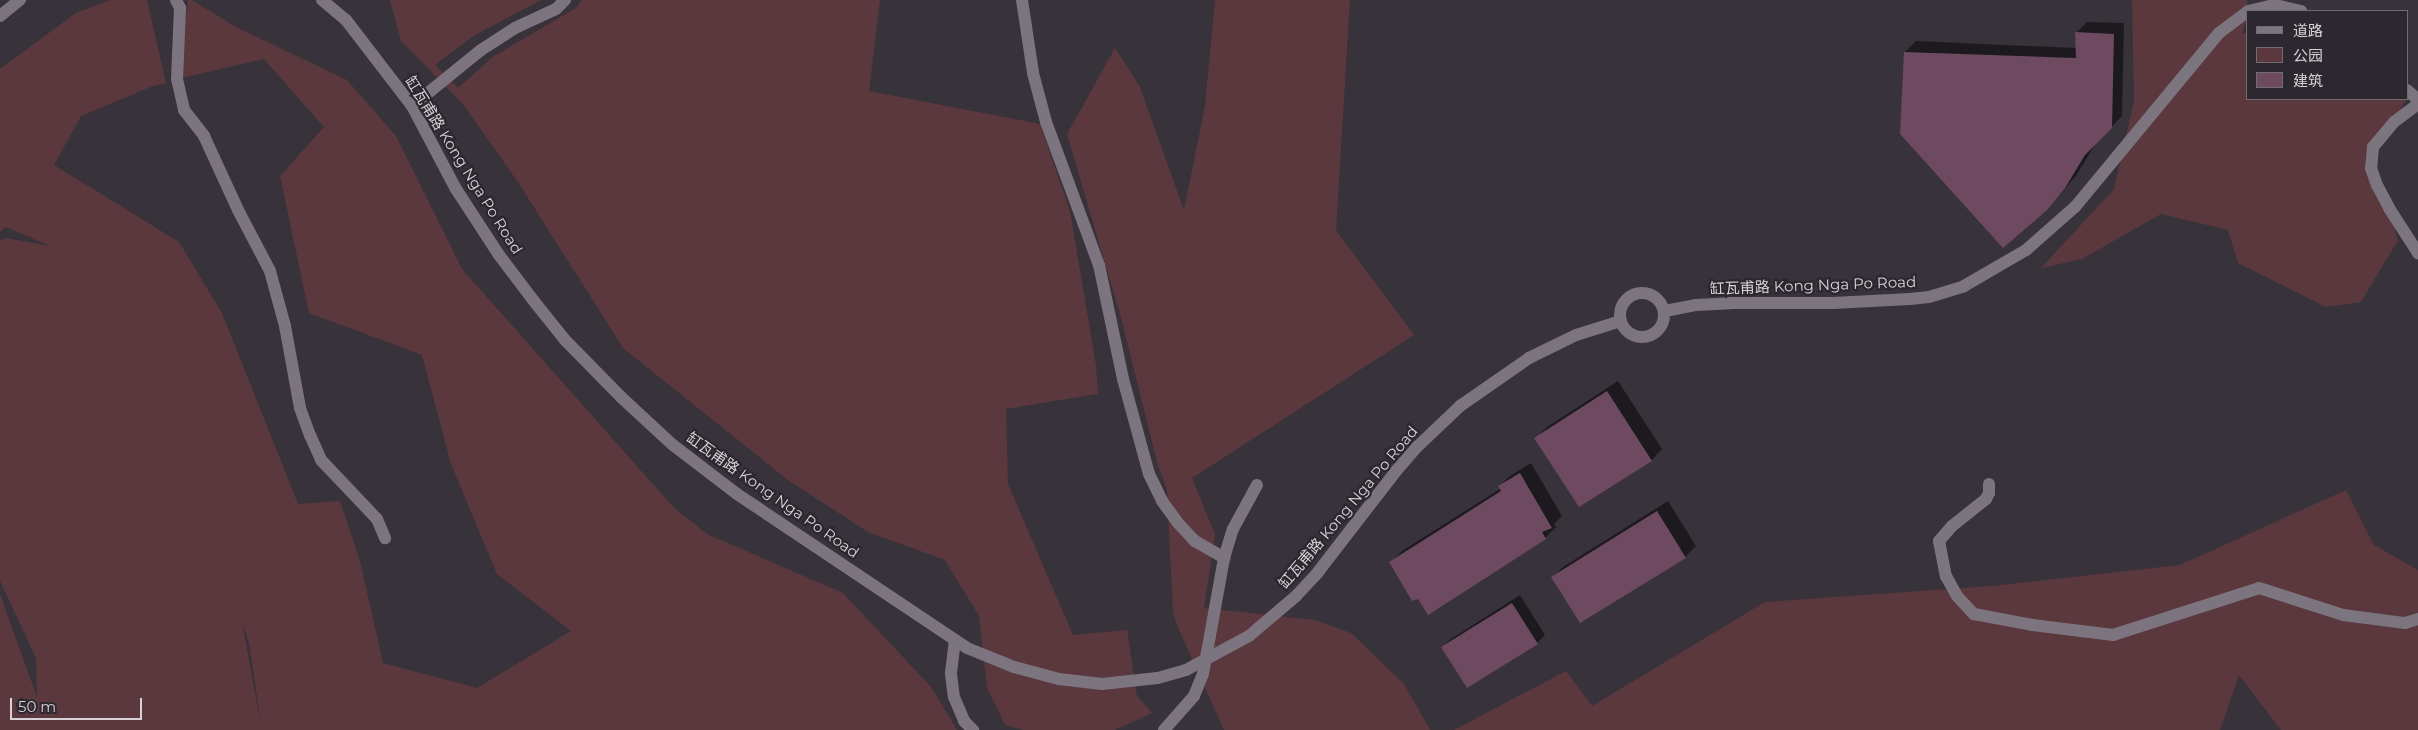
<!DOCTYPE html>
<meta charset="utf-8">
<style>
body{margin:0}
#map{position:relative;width:2418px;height:730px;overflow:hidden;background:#38323a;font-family:Montserrat,"Noto Sans SC",sans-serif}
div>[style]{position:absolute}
.green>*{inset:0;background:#5b383e}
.shadow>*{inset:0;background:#0007}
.building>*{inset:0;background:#6e4a60}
.minor>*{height:12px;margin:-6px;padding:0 6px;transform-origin:6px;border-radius:6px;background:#7c757f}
.minor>.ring{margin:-6px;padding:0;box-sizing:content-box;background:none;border:12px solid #7c757f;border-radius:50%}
span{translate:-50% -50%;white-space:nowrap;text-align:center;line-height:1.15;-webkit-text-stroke:4.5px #2d2830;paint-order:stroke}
.street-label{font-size:15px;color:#d6d2d7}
.legend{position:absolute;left:2246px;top:10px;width:162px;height:90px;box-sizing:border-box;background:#2d2830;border:1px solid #716c73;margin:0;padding:6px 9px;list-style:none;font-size:15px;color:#d6d2d7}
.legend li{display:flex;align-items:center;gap:10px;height:25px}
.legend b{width:25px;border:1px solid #716c73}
.scale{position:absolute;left:10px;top:698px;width:132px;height:22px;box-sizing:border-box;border:2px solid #d6d2d7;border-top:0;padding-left:6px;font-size:15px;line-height:18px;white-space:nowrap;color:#d6d2d7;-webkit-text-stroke:4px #2d2830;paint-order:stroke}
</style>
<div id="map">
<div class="green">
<div style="clip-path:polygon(110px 0,147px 0,166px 83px,153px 86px,81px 116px,54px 165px,179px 242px,222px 313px,298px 504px,340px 501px,360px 561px,383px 663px,477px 688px,571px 631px,497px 574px,451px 464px,422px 355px,309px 313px,280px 176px,324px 127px,264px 59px,177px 79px,188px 0,192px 0,234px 26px,347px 80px,396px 136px,462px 269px,674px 508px,707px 534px,843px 593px,932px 688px,957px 730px,262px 730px,249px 643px,242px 622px,262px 730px,0 730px,0 594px,37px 697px,36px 658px,0 581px,0 241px,6px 238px,50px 246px,6px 227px,0 232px,0 69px,76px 13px)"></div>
<div style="clip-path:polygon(390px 0,541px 0,475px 35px,435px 65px,458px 88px,494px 56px,576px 8px,582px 0,880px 0,869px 91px,1040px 124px,1070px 211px,1096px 365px,1098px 394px,1006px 409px,1008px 484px,1073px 635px,1127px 630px,1137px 696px,1152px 713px,1115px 730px,1024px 730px,1005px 725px,987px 688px,979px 616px,945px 560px,868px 532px,788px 480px,623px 348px,518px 182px,462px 103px,401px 41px)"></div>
<div style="clip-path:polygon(1215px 0,1350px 0,1336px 230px,1414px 335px,1192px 478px,1215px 534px,1204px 608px,1315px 620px,1351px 633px,1404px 684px,1430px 730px,1224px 730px,1176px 623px,1173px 612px,1167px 490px,1157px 462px,1122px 321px,1067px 134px,1115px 48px,1139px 85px,1184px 210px,1205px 106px)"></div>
<div style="clip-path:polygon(2132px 0,2247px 0,2249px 11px,2242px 34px,2247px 33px,2247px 99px,2407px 99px,2407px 95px,2408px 96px,2372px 160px,2398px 240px,2361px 302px,2326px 307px,2238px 263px,2228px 230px,2161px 214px,2082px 259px,2041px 268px,2114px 189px,2134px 101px)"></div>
<div style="clip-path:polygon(2346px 490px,2374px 545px,2418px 570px,2418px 730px,2281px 730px,2239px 675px,2220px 730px,1454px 730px,1566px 671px,1592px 706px,1765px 602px,1992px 586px,2180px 565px)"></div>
</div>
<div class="shadow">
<div style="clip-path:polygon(2087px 22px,2124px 23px,2122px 116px,2096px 143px,2076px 176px,2046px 209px,1905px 52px,1916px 41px,2077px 48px,2076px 33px)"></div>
<div style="clip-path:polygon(1618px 381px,1662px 449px,1652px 460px,1580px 506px,1536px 438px,1547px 427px)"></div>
<div style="clip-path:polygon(1531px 463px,1562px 516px,1554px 524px,1556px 527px,1545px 538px,1391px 562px,1402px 551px,1500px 489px,1499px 486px,1510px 476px)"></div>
<div style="clip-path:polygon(1668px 501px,1696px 546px,1685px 557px,1580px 622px,1552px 578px,1563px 567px)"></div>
<div style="clip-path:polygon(1520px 595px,1545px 635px,1537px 643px,1442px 647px,1451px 639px)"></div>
</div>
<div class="building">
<div style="clip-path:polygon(2075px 32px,2114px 34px,2112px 128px,2085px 155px,2065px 188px,2047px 210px,2003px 248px,1900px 134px,1904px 52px,2076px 58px)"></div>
<div style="clip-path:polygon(1607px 391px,1652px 461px,1579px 507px,1534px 438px)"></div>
<div style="clip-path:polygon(1520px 473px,1552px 528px,1542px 532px,1546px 539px,1428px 615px,1418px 599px,1412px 601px,1389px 562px,1501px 491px,1498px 486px)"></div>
<div style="clip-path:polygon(1657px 511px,1686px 558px,1580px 623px,1551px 577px)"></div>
<div style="clip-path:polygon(1512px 603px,1538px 644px,1467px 688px,1441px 647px)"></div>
</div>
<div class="minor">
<div style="left:176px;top:0;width:9px;rotate:63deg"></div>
<div style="left:180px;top:8px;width:71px;rotate:92.4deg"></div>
<div style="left:177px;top:79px;width:32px;rotate:77deg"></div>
<div style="left:184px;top:110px;width:33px;rotate:52deg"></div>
<div style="left:204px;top:136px;width:81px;rotate:65.3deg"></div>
<div style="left:238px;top:210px;width:69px;rotate:62.3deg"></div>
<div style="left:270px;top:271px;width:57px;rotate:74.7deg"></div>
<div style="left:285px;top:326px;width:83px;rotate:79.6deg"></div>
<div style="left:300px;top:408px;width:29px;rotate:70deg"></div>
<div style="left:310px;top:435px;width:27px;rotate:66deg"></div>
<div style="left:321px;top:460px;width:81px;rotate:46.5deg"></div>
<div style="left:377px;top:519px;width:21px;rotate:67deg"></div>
<div style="left:322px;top:0;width:31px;rotate:40deg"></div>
<div style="left:346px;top:20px;width:108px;rotate:52.5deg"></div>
<div style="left:412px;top:106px;width:94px;rotate:62.1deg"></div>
<div style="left:456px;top:189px;width:79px;rotate:56.9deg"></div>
<div style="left:499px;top:255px;width:56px;rotate:52.9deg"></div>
<div style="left:533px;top:300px;width:51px;rotate:51.3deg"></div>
<div style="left:565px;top:340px;width:81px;rotate:45.5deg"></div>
<div style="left:622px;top:398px;width:69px;rotate:42.7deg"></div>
<div style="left:673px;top:445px;width:81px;rotate:37.4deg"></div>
<div style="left:737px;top:494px;width:277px;rotate:33.8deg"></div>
<div style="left:967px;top:648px;width:51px;rotate:22deg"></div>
<div style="left:1014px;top:667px;width:47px;rotate:14.9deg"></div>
<div style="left:1059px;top:679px;width:43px;rotate:6.6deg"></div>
<div style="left:1102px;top:684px;width:56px;rotate:-6.1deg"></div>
<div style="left:1158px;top:678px;width:29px;rotate:-16deg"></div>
<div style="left:1186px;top:670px;width:72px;rotate:-28.4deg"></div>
<div style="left:1249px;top:636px;width:62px;rotate:-40.4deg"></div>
<div style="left:1296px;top:596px;width:33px;rotate:-47deg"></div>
<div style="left:1318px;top:572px;width:128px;rotate:-52.3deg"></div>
<div style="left:1396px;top:471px;width:32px;rotate:-49deg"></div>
<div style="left:1417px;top:447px;width:59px;rotate:-43.6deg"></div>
<div style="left:1460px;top:406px;width:84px;rotate:-34.8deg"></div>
<div style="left:1529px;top:358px;width:52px;rotate:-26.1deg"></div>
<div style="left:1576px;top:335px;width:47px;rotate:-17.3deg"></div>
<div style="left:1022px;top:0;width:74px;rotate:81.4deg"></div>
<div style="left:1033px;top:73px;width:51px;rotate:75.1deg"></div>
<div style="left:1046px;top:122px;width:153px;rotate:69.7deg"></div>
<div style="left:1099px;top:265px;width:116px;rotate:78.1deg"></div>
<div style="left:1123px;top:379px;width:98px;rotate:74.7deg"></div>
<div style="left:1149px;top:474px;width:30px;rotate:64deg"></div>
<div style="left:1162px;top:501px;width:27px;rotate:54deg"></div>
<div style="left:1178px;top:523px;width:25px;rotate:47deg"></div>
<div style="left:1195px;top:541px;width:34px;rotate:30deg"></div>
<div style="left:2248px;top:11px;width:28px;rotate:-13deg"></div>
<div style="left:2275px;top:5px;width:27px;rotate:13deg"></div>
<div style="left:0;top:16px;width:26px;rotate:-39deg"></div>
<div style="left:2407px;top:90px;width:15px;rotate:42deg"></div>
<div style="left:2418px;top:104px;width:30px;rotate:143deg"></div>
<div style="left:2394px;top:122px;width:33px;rotate:130deg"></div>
<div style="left:2373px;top:147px;width:21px;rotate:95deg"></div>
<div style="left:2371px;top:168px;width:18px;rotate:71deg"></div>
<div style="left:2377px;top:185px;width:26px;rotate:62deg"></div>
<div style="left:2389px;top:208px;width:54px;rotate:57.2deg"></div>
<div style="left:412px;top:106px;width:89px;rotate:-39.1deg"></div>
<div style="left:481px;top:50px;width:40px;rotate:-32.9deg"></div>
<div style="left:515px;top:28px;width:45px;rotate:-24.9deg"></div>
<div style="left:556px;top:9px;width:13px;rotate:-45deg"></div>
<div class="ring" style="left:1620px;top:293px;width:32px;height:32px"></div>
<div style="left:1665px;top:311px;width:32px;rotate:-11deg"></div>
<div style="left:1696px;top:305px;width:34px;rotate:-3deg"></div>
<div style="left:1730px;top:303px;width:103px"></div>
<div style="left:1833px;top:303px;width:77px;rotate:-3deg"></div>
<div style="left:1910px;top:299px;width:19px;rotate:-6deg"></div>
<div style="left:1929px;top:297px;width:37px;rotate:-17deg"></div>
<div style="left:1964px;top:286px;width:72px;rotate:-30.1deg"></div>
<div style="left:2026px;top:250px;width:65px;rotate:-41.3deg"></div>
<div style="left:2075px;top:207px;width:226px;rotate:-50.4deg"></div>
<div style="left:2219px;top:33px;width:35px;rotate:-37deg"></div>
<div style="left:1989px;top:484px;width:9px;rotate:90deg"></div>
<div style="left:1989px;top:493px;width:7px;rotate:117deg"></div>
<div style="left:1986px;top:499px;width:43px;rotate:141.5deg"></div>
<div style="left:1952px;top:526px;width:20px;rotate:131deg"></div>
<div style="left:1939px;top:541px;width:36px;rotate:79deg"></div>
<div style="left:1946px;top:576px;width:23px;rotate:61deg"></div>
<div style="left:1957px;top:596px;width:25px;rotate:47deg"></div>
<div style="left:1974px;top:614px;width:59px;rotate:10.7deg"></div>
<div style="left:2032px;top:625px;width:82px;rotate:7deg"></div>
<div style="left:2113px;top:635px;width:153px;rotate:-17.8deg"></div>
<div style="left:2259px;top:588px;width:88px;rotate:17.8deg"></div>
<div style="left:2343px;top:615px;width:63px;rotate:7.4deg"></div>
<div style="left:2405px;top:623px;width:14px;rotate:-17deg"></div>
<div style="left:955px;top:640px;width:34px;rotate:97deg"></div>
<div style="left:951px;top:674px;width:23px;rotate:83deg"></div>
<div style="left:954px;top:697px;width:26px;rotate:67deg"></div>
<div style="left:964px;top:721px;width:13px;rotate:45deg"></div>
<div style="left:1164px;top:730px;width:45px;rotate:-48.6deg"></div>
<div style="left:1194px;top:696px;width:24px;rotate:-68deg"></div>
<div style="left:1203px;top:674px;width:118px;rotate:-79.7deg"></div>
<div style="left:1224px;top:558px;width:30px;rotate:-73deg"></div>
<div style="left:1233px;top:529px;width:50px;rotate:-61.4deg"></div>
</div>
<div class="street-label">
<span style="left:464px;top:165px;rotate:58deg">缸瓦甫路 Kong Nga Po Road</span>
<span style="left:1813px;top:285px;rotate:-2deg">缸瓦甫路 Kong Nga Po Road</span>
<span style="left:773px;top:495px;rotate:35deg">缸瓦甫路 Kong Nga Po Road</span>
<span style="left:1348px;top:507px;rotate:-50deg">缸瓦甫路 Kong Nga Po Road</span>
</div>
<ul class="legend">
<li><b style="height:6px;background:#7c757f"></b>道路</li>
<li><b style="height:14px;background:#5b383e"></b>公园</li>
<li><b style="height:14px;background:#6e4a60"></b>建筑</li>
</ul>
<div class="scale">50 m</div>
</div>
